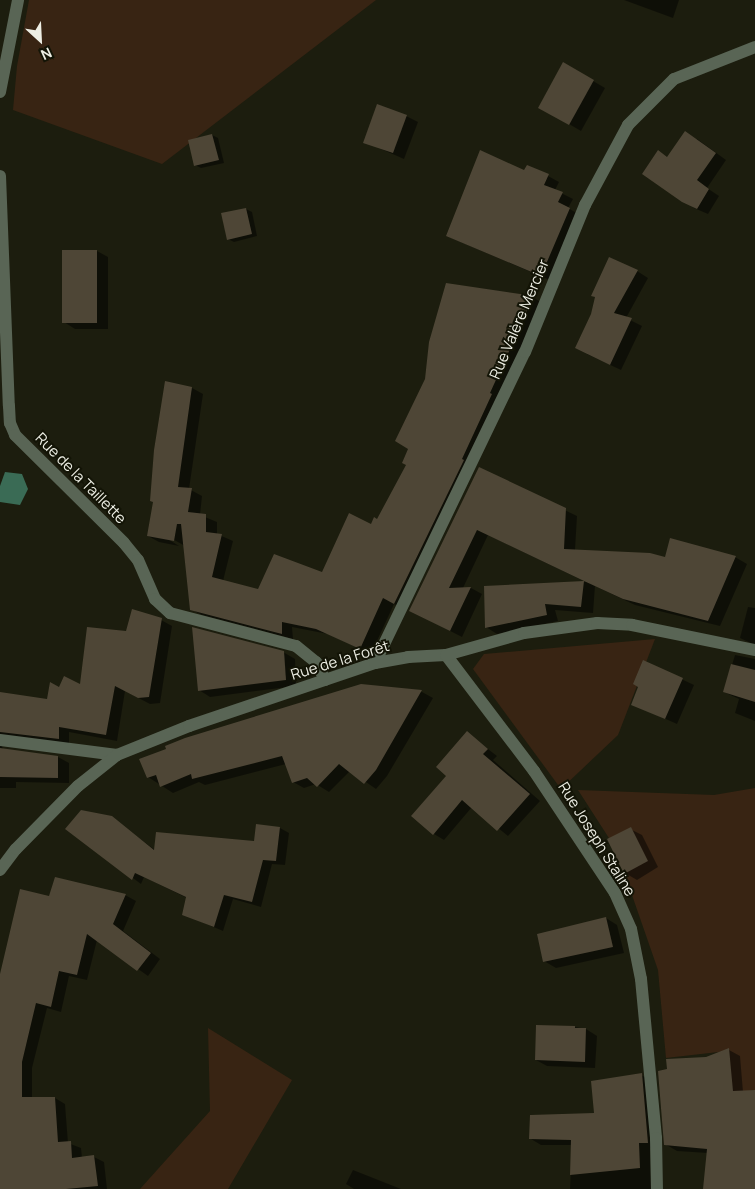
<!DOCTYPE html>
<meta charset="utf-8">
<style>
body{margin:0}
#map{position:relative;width:755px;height:1189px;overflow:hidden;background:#1c1d0e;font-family:Manrope,sans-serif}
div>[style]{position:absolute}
.green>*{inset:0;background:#382413}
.water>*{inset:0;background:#3a6b55}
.shadow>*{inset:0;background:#0007}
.building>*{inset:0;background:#4e4636}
.minor>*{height:12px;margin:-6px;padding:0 6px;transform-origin:6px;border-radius:6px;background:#596555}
span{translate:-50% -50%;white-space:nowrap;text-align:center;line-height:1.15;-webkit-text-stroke:4px #131406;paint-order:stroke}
.street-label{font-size:15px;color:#edeee4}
.north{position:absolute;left:15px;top:15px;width:50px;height:50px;-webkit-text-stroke:4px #131406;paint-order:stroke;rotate:155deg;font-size:14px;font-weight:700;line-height:20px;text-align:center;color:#edeee4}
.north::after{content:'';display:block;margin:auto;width:18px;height:22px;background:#edeee4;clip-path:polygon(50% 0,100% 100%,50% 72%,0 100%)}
</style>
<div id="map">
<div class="green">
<div style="clip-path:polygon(29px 0,376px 0,162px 164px,13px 110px,17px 66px)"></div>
<div style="clip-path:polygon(655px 639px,618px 735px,561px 789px,473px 669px,484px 654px)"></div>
<div style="clip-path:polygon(755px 788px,755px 1090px,733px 1094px,727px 1051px,666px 1058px,658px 970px,616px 849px,578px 790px,714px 795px)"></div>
<div style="clip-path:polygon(208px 1028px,292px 1080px,228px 1189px,140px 1189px,210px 1111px)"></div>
</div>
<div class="water">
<div style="clip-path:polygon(5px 472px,22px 474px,28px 489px,20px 505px,0 502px,0 486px)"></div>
</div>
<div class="shadow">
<div style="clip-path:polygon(624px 0,679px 0,673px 18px)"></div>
<div style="clip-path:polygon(564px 64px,605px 88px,581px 131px,540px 107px)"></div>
<div style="clip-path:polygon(406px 116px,418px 122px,404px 159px,365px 142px)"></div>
<div style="clip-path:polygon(212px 135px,218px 138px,224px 163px,201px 168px,195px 165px)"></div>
<div style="clip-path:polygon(697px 139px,726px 160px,707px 188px,719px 196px,708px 214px,694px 208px,658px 152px,668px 158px)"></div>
<div style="clip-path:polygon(525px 172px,548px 176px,559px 182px,555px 190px,573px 199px,568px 208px,580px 215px,552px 281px,447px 236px)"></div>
<div style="clip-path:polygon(246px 209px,252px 212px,257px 236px,234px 242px,228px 239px)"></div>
<div style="clip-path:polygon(97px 251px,108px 257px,108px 329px,75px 329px,64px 322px)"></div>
<div style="clip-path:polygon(637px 271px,648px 278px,626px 318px,642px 326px,621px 370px,587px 354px)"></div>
<div style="clip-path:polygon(447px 285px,534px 298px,544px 304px,406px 609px,394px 604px,371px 654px,328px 634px,292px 627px,293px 639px,202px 615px,191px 609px,185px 546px,169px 537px,168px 539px,179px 546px,159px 542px,148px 536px,192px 388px,203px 394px,189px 489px,202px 496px,200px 515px,217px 522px,217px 534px,233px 541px,223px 581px,259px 590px,323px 573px,378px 521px,408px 465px)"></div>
<div style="clip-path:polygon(479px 469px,577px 516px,575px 550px,666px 558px,671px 540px,735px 557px,747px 564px,720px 626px,635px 605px,595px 586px,593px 613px,555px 610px,558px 621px,497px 634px,486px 627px,485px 587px,586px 582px,488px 535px,463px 588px,471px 588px,482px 594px,462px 637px,411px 611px)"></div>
<div style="clip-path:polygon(748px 607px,755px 608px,755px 645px,740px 638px)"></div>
<div style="clip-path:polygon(161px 620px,172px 626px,160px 703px,150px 704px,125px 691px,117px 741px,69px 732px,69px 745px,2px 746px,3px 750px,58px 757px,69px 763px,69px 783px,16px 782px,16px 788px,0 788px,0 693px,48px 700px,60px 688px,81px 685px,126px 633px)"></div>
<div style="clip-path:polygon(283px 652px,295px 659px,296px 686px,210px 697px,199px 690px)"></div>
<div style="clip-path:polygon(735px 655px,755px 659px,755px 721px,735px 713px,739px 699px,724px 692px)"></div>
<div style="clip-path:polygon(643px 661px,694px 685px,677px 724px,632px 704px,639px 687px)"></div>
<div style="clip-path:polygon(362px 686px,422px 692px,433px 698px,387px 776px,376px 789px,350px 771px,329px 792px,316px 784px,304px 788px,293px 782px,286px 764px,205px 785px,199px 782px,173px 793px,148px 777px)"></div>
<div style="clip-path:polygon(467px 733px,497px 756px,493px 760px,540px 801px,508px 836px,472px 807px,444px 840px,434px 834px,448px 776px)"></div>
<div style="clip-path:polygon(112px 818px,155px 850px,255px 843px,257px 826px,280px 828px,289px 833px,285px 865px,272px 864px,261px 907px,233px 899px,223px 931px,183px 914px,187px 898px,144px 877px,141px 884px,67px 829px)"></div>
<div style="clip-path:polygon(630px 829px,642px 835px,658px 867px,637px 880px,625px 873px)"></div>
<div style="clip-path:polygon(125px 895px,136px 901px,123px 931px,160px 959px,148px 976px,97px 940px,87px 980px,69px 976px,61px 1012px,47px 1008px,32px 1068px,32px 1098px,55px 1098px,65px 1104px,68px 1143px,81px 1148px,82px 1158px,94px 1157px,104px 1162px,107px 1189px,0 1189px,0 983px,50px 898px)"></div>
<div style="clip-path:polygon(606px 918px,617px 925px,624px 953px,556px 968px,544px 961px)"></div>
<div style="clip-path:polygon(575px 1027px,586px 1029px,597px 1036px,595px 1068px,547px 1066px,536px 1060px)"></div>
<div style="clip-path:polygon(729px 1050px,740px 1056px,743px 1092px,755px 1091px,755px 1189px,704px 1189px,708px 1153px,677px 1151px,665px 1144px,707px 1058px)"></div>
<div style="clip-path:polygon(641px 1075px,652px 1081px,658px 1149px,650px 1148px,651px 1189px,570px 1189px,572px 1145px,541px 1145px,531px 1139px,596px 1115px)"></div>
<div style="clip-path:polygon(353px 1170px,401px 1189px,354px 1189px,346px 1184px)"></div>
</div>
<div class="building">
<div style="clip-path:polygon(563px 62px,594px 80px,569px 125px,538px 108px)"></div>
<div style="clip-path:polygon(377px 104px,407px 115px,393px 153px,363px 143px)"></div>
<div style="clip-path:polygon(685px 131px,716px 153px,697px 180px,709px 189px,697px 209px,682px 202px,642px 174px,658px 150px,667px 157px)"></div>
<div style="clip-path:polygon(212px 134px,219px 160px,194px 166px,188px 140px)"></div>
<div style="clip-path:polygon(480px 150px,524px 170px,527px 165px,549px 174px,544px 185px,563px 192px,558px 202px,570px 208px,541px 276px,446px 236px)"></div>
<div style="clip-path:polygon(246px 208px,252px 234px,227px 240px,221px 213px)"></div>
<div style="clip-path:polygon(62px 250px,97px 250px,97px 323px,62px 323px)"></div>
<div style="clip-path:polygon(609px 257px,638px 270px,614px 313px,632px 318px,610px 365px,575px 348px,591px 314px,595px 297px,591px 296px)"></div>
<div style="clip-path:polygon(446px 283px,534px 296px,490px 393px,492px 394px,462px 459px,464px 460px,394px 604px,383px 598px,360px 649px,316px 629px,282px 622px,282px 634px,190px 610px,181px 524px,177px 524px,174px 541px,147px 536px,153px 502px,150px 501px,154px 450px,165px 381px,192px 387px,178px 487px,192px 488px,188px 512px,206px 514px,206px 532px,222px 534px,212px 577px,258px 589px,274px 554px,322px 572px,349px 513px,371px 524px,374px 517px,377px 519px,406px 465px,402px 463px,408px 449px,395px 441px,425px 379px,429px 342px)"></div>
<div style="clip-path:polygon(479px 467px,566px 508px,564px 549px,650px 553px,665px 557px,670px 538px,736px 556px,708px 621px,623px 599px,584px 581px,581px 607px,545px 604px,547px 615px,485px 628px,484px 586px,584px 581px,477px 530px,449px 588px,471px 587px,450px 631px,409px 611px)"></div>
<div style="clip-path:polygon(132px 609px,162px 618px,149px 697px,138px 698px,115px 686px,106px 735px,59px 727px,59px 739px,0 732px,0 692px,47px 699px,50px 682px,59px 687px,64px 676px,80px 684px,87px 627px,126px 631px)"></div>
<div style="clip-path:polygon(192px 627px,284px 651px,286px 680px,198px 691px)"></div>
<div style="clip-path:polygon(643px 660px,683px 678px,665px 719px,631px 705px,638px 687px,633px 684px)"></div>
<div style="clip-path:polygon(731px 664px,755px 670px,755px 702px,723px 692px)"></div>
<div style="clip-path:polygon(361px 684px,422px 690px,376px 770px,364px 784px,339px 764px,317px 787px,307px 778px,292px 783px,282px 756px,192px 779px,191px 774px,160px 787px,156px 775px,147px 778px,139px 759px,166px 749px,165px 746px,185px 738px)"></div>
<div style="clip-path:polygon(467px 731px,488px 749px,483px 754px,530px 794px,497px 831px,462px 800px,433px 835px,411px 816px,446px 776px,436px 767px)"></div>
<div style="clip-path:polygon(0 748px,58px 756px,58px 778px,0 777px)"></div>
<div style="clip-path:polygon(81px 810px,112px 816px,154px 850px,156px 832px,254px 841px,256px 824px,280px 827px,276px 861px,263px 860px,252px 902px,224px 895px,214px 927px,182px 915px,186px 897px,135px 873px,132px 880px,65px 829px)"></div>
<div style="clip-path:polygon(631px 827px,648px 861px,624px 874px,607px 839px)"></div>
<div style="clip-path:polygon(55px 877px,126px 894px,113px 924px,151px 953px,137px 971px,87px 934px,77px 975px,59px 971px,51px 1007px,36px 1003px,22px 1062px,22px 1097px,55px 1097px,58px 1142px,71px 1141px,72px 1158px,94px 1155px,98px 1186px,66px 1189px,0 1189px,0 974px,20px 889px,49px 896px)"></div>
<div style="clip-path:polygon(606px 917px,613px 947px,543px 962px,537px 934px)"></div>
<div style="clip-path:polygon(536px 1025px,575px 1026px,575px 1028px,586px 1028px,585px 1062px,535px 1060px)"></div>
<div style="clip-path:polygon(729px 1048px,733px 1091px,755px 1090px,755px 1189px,703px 1189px,707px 1149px,664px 1145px,658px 1071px,667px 1069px,666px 1059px,706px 1057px)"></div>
<div style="clip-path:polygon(642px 1073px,648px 1143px,639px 1143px,640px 1168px,570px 1175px,571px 1140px,529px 1139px,530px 1115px,594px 1113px,591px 1081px)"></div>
</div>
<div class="minor">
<div style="left:0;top:92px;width:94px;rotate:-78.9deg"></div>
<div style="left:0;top:176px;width:230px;rotate:87.8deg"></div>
<div style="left:9px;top:406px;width:17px;rotate:87deg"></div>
<div style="left:10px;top:423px;width:13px;rotate:67deg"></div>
<div style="left:15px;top:435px;width:153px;rotate:44.7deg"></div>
<div style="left:124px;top:543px;width:22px;rotate:51deg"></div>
<div style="left:138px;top:560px;width:43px;rotate:66.4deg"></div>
<div style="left:155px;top:599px;width:21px;rotate:43deg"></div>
<div style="left:170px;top:613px;width:130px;rotate:14.7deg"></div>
<div style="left:296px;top:646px;width:26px;rotate:39deg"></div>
<div style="left:316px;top:662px;width:20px;rotate:63deg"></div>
<div style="left:446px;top:655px;width:146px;rotate:52.8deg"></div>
<div style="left:534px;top:771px;width:146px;rotate:56.4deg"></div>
<div style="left:615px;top:893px;width:39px;rotate:66deg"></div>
<div style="left:631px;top:929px;width:51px;rotate:78.7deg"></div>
<div style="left:641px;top:979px;width:160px;rotate:84.6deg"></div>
<div style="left:656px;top:1138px;width:51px;rotate:88.9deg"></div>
<div style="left:375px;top:663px;width:345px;rotate:-64.3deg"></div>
<div style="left:525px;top:352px;width:159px;rotate:-67.8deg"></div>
<div style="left:585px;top:205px;width:91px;rotate:-61.7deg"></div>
<div style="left:628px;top:125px;width:65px;rotate:-45deg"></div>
<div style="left:674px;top:79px;width:87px;rotate:-21.6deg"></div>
<div style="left:0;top:740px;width:118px;rotate:7.3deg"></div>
<div style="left:117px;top:755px;width:78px;rotate:-21.9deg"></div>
<div style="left:189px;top:726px;width:196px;rotate:-18.7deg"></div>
<div style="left:375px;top:663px;width:34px;rotate:-10deg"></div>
<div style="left:408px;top:657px;width:38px;rotate:-3deg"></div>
<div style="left:446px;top:655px;width:81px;rotate:-15.8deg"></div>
<div style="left:524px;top:633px;width:74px;rotate:-7.8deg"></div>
<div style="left:597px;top:623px;width:35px;rotate:3deg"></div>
<div style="left:632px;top:625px;width:126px;rotate:11.5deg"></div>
<div style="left:0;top:870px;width:26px;rotate:-53deg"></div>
<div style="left:16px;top:849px;width:88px;rotate:-45.5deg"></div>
<div style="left:78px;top:786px;width:50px;rotate:-38.5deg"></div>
</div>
<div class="street-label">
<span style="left:519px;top:319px;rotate:-67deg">Rue Valère Mercier</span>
<span style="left:81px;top:478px;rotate:45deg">Rue de la Taillette</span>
<span style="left:340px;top:660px;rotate:-17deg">Rue de la Forêt</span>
<span style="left:597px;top:839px;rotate:58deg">Rue Joseph Staline</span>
</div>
<div class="north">N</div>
</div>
